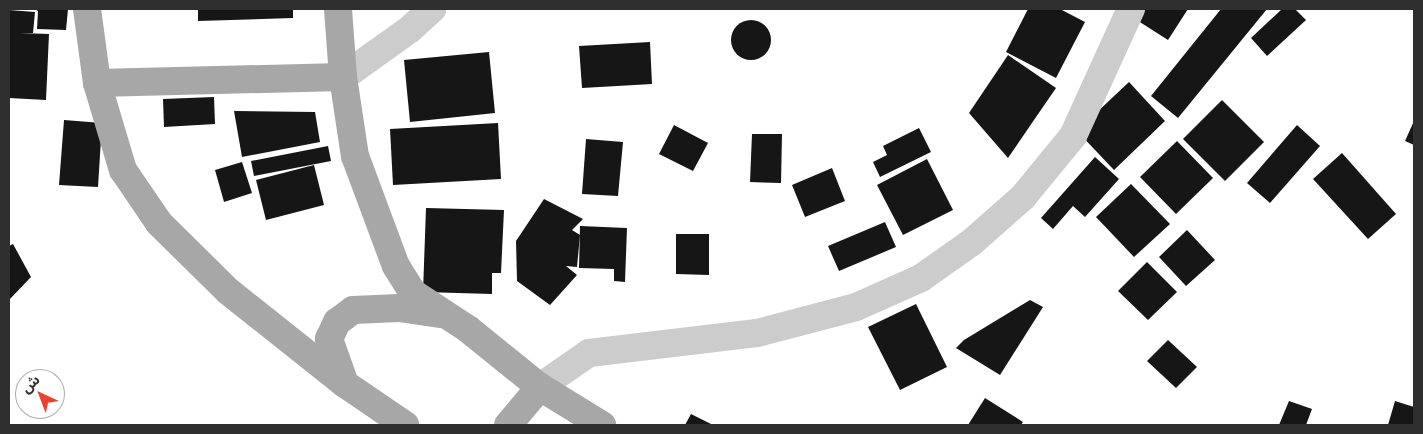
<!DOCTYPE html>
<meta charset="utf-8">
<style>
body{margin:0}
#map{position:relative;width:1423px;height:434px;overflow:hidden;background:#fff;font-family:Inter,"Noto Sans Arabic",sans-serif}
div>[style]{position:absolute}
.building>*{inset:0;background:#161616}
.round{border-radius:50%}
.minor>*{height:28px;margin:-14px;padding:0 14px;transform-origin:14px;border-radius:14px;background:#ccc}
.major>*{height:28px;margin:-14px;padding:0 14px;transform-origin:14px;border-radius:14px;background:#a7a7a7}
span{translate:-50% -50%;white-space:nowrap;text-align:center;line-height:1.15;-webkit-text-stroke:5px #fff;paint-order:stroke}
.frame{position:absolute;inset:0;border:10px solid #2f2f2f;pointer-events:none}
.north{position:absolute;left:15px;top:369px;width:50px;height:50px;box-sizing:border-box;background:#fff;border:1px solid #acacac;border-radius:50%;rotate:317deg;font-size:14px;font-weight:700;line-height:20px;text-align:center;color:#2f2f2f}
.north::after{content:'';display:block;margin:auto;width:18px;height:22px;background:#ea422d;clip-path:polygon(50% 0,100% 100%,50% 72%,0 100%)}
</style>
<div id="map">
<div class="building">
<div style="clip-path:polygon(34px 9px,68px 9px,66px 30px,37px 29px,38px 11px)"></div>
<div style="clip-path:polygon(198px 9px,293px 9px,293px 18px,198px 21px)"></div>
<div style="clip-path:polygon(1028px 9px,1060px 9px,1085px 22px,1056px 78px,1006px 52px)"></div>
<div style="clip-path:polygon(1138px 9px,1188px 9px,1168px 40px,1132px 17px)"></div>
<div style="clip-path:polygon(1221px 9px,1267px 9px,1178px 118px,1151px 96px)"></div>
<div style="clip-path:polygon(1282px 9px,1295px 9px,1306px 20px,1267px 56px,1251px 38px)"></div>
<div style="clip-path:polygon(9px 10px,35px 12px,33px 33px,20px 33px,49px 34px,46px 100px,9px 98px)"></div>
<div class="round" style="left:731px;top:20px;width:40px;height:40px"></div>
<div style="clip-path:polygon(650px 42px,652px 84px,582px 88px,579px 46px)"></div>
<div style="clip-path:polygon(489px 52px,495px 113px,410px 122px,404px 60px)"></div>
<div style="clip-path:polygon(1008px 55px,1056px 88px,1008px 158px,969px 113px)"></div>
<div style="clip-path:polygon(1129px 82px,1165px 121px,1114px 170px,1077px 131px)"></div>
<div style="clip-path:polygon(214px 97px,215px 124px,164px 127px,163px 99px)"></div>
<div style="clip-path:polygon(1222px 100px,1264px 142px,1225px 181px,1183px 139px)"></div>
<div style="clip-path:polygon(234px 111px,315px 112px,320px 142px,242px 157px)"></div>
<div style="clip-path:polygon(64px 120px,102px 123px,98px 187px,59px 185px)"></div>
<div style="clip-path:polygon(1414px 121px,1414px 145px,1405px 141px)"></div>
<div style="clip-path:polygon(498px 123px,501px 179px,393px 185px,390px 129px)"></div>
<div style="clip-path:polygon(674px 125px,708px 143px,693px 171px,659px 154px)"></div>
<div style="clip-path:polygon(1297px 125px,1320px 146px,1270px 203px,1247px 183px)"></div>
<div style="clip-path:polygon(919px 128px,931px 152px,880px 177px,873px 162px,887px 155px,883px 146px)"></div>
<div style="clip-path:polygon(752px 134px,782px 134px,781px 183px,750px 182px)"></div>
<div style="clip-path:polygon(586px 139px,623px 142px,618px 196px,582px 194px)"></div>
<div style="clip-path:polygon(1177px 141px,1213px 178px,1176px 214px,1140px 177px)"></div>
<div style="clip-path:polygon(328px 146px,331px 161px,254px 176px,251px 161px)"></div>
<div style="clip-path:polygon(1342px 153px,1396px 214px,1368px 239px,1313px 179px)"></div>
<div style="clip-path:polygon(1095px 157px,1119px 179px,1085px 217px,1073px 206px,1053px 229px,1041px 218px)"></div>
<div style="clip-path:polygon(927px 159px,953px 210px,903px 235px,877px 185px)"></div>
<div style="clip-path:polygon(242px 162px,252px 193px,224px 202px,215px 170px)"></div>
<div style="clip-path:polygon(314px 165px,324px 205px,266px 220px,256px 180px)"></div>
<div style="clip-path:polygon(832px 168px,845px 201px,805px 217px,792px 185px)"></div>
<div style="clip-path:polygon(1131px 184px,1170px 224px,1134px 257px,1096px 217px)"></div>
<div style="clip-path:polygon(544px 199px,583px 219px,572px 230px,580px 235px,577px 267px,566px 266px,577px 275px,550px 305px,517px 281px,516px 241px)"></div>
<div style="clip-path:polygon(426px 208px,504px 210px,501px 273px,492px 273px,492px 294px,423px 292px)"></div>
<div style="clip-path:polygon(885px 222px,896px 247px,839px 271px,828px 246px)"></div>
<div style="clip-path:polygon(580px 226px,627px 228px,625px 282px,614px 281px,614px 269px,579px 268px)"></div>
<div style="clip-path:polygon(1187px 230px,1215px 260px,1186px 286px,1159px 257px)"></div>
<div style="clip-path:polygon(676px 234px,709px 234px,709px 275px,676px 274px)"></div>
<div style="clip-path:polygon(13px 244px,31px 277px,9px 300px,9px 246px)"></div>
<div style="clip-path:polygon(1147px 262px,1177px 292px,1148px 320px,1118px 291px)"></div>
<div style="clip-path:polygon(1030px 300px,1043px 307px,1000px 375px,956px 348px,964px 340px)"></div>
<div style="clip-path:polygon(916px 304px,947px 367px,900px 390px,868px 327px)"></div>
<div style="clip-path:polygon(1168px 340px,1197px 367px,1176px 388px,1147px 361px)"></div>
<div style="clip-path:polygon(985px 398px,1023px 422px,1021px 425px,968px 425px)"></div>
<div style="clip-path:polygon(1289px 401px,1312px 409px,1306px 425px,1279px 425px)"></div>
<div style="clip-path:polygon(1395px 401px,1414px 407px,1414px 425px,1388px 425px)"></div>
<div style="clip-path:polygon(691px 414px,713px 425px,685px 425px)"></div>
</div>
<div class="minor">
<div style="left:343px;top:77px;width:82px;rotate:-35.6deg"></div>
<div style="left:410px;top:29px;width:30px;rotate:-42deg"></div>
<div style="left:540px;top:387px;width:60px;rotate:-34.8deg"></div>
<div style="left:589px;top:353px;width:169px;rotate:-6.8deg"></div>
<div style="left:757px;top:333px;width:102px;rotate:-14.7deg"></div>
<div style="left:856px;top:307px;width:71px;rotate:-24deg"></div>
<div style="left:921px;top:278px;width:62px;rotate:-35.2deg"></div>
<div style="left:972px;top:242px;width:68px;rotate:-41.4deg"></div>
<div style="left:1023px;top:197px;width:79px;rotate:-50.7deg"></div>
<div style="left:1073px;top:136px;width:140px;rotate:-65.5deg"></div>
</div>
<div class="major">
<div style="left:87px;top:9px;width:75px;rotate:82.3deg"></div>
<div style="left:97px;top:83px;width:91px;rotate:73.4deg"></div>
<div style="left:123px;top:170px;width:64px;rotate:55.8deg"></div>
<div style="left:159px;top:223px;width:97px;rotate:44.6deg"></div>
<div style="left:228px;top:291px;width:149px;rotate:38.5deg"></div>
<div style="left:345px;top:384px;width:73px;rotate:34.3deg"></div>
<div style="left:338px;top:9px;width:68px;rotate:85.8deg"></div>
<div style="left:343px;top:77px;width:80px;rotate:81.4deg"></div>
<div style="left:355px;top:156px;width:117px;rotate:69.6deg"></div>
<div style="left:396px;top:266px;width:32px;rotate:58deg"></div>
<div style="left:413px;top:293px;width:66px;rotate:33.2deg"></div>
<div style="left:468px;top:329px;width:92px;rotate:38.9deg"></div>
<div style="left:540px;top:387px;width:73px;rotate:31.5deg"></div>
<div style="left:97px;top:83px;width:246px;rotate:-1.4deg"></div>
<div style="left:345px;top:384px;width:48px;rotate:-109.6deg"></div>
<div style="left:329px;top:339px;width:19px;rotate:-65deg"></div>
<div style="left:337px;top:322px;width:20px;rotate:-37deg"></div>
<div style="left:353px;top:310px;width:46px;rotate:-2.5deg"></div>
<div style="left:399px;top:308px;width:41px;rotate:8.3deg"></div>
<div style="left:508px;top:425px;width:50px;rotate:-49.9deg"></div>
</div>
<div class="frame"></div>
<div class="north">ش</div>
</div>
